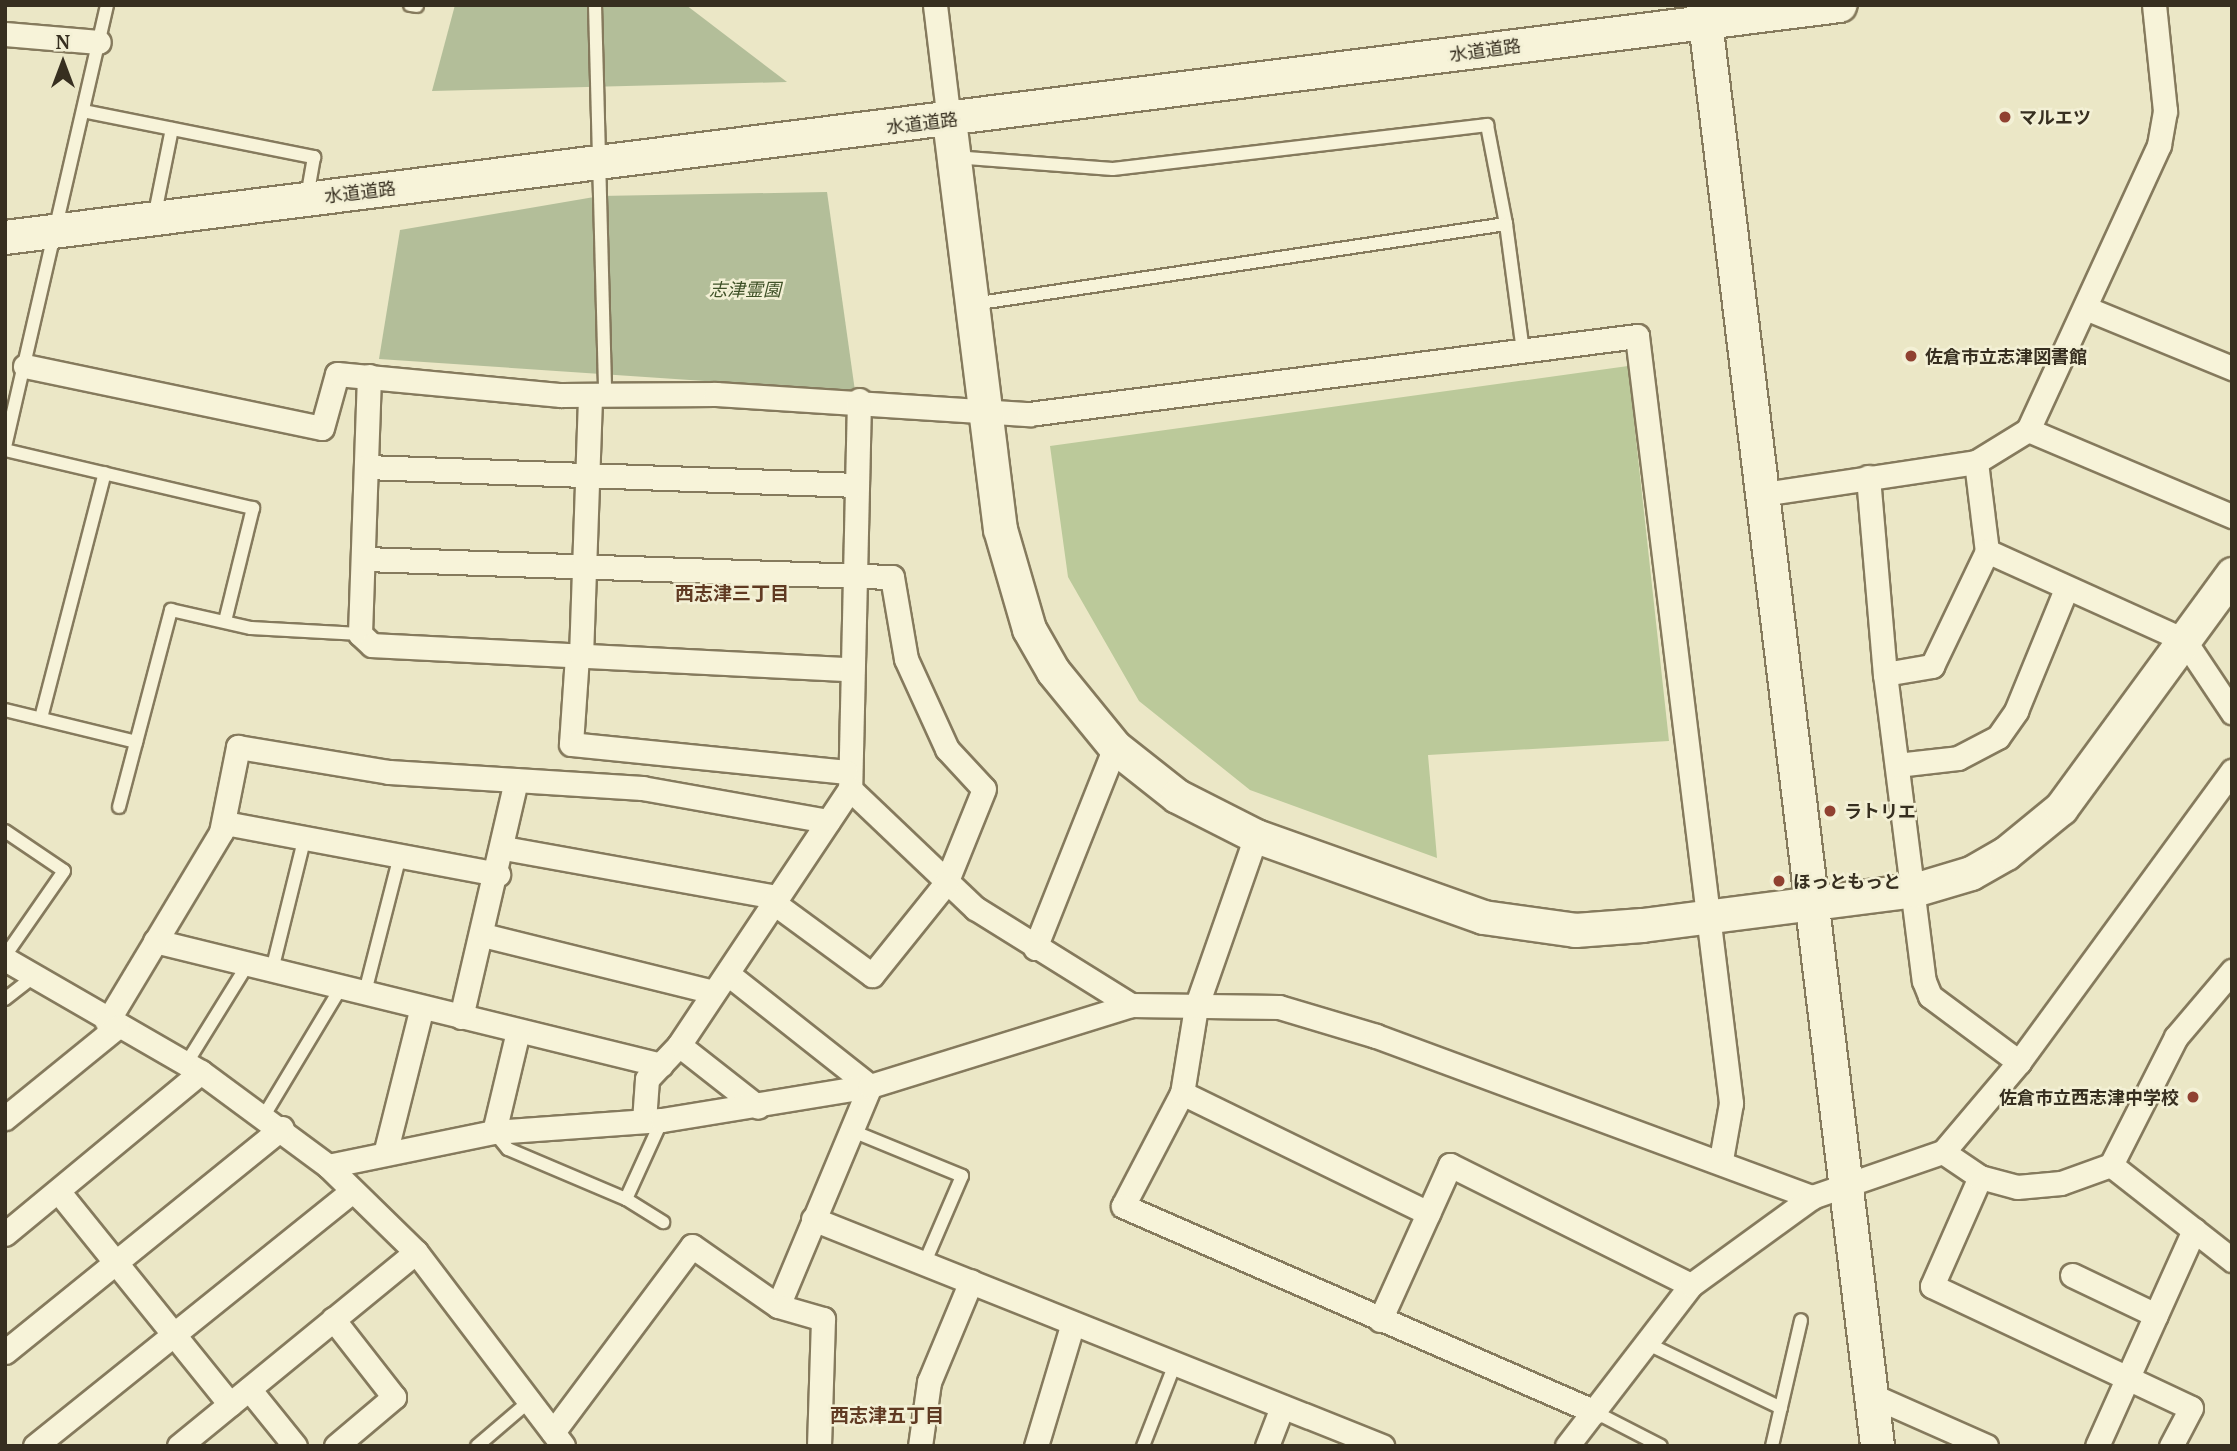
<!DOCTYPE html>
<meta charset="utf-8">
<style>
body{margin:0}
#map{position:relative;width:2237px;height:1451px;overflow:hidden;background:#ebe7c6;font-family:"PT Serif","Noto Sans JP",serif}
div>[style]{position:absolute}
.green>*{inset:0;background:#bbc99a}
.cemetery>*{inset:0;background:#b3be99}
.roads{filter:drop-shadow(2px 0 #857a5d) drop-shadow(-2px 0 #857a5d) drop-shadow(0 2px #857a5d) drop-shadow(0 -2px #857a5d)}
.lane>*{height:12px;margin:-6px;padding:0 6px;transform-origin:6px;border-radius:6px;background:#f7f3d9}
.street>*{height:23px;margin:-11.5px;padding:0 11.5px;transform-origin:11.5px;border-radius:11.5px;background:#f7f3d9}
.secondary>*{height:33px;margin:-16.5px;padding:0 16.5px;transform-origin:16.5px;border-radius:16.5px;background:#f7f3d9}
.dots>*{width:19px;height:19px;translate:-50% -50%;box-sizing:border-box;border:4px solid #f3f0d5;border-radius:50%}
span{translate:-50% -50%;white-space:nowrap;text-align:center;line-height:1.15;-webkit-text-stroke:5px #f3f0d5;paint-order:stroke}
.street-label{font-size:18px;color:#372f20}
.poi-label{font-size:18px;color:#372f20;font-weight:700}
.left{translate:0 -50%;text-align:left}
.right{translate:-100% -50%;text-align:right}
.park-label{font-size:18px;color:#405228;font-style:italic}
.neighbourhood-label{font-size:19px;color:#603a22;font-weight:700}
.frame{position:absolute;inset:0;border:7px solid #372f20;pointer-events:none}
.north{position:absolute;left:28px;top:28px;width:70px;height:70px;-webkit-text-stroke:5px #f3f0d5;paint-order:stroke;rotate:0deg;font-size:19px;font-weight:700;line-height:28px;text-align:center;color:#372f20}
.north::after{content:'';display:block;margin:auto;width:24px;height:32px;background:#372f20;clip-path:polygon(50% 0,100% 100%,50% 72%,0 100%)}
</style>
<div id="map">
<div class="green">
<div style="clip-path:polygon(1628px 366px,1669px 741px,1428px 755px,1437px 858px,1250px 790px,1139px 701px,1068px 577px,1050px 446px)"></div>
</div>
<div class="cemetery">
<div style="clip-path:polygon(455px 5px,686px 5px,787px 82px,432px 91px)"></div>
<div style="clip-path:polygon(827px 192px,855px 391px,379px 359px,400px 230px,600px 196px)"></div>
</div>
<div class="roads">
<div class="lane">
<div style="left:410px;top:5px;width:7px;rotate:8deg"></div>
<div style="left:595px;top:5px;width:390px;rotate:88.5deg"></div>
<div style="left:83px;top:111px;width:236px;rotate:11.3deg"></div>
<div style="left:314px;top:157px;width:41px;rotate:99.9deg"></div>
<div style="left:954px;top:157px;width:159px;rotate:4.3deg"></div>
<div style="left:1113px;top:169px;width:377px;rotate:-6.7deg"></div>
<div style="left:1487px;top:125px;width:101px;rotate:79.1deg"></div>
<div style="left:154px;top:218px;width:91px;rotate:-78.6deg"></div>
<div style="left:973px;top:304px;width:539px;rotate:-8.54deg"></div>
<div style="left:1506px;top:224px;width:128px;rotate:82.4deg"></div>
<div style="left:5px;top:447px;width:454px;rotate:-77deg"></div>
<div style="left:5px;top:450px;width:255px;rotate:13.2deg"></div>
<div style="left:253px;top:508px;width:116px;rotate:103.9deg"></div>
<div style="left:5px;top:710px;width:135px;rotate:13.7deg"></div>
<div style="left:41px;top:718px;width:253px;rotate:-75.4deg"></div>
<div style="left:119px;top:807px;width:204px;rotate:-75.2deg"></div>
<div style="left:171px;top:610px;width:82px;rotate:12.7deg"></div>
<div style="left:251px;top:628px;width:109px;rotate:3.2deg"></div>
<div style="left:5px;top:831px;width:71px;rotate:34.1deg"></div>
<div style="left:64px;top:871px;width:103px;rotate:124.8deg"></div>
<div style="left:272px;top:970px;width:137px;rotate:-76.1deg"></div>
<div style="left:365px;top:992px;width:140px;rotate:-75.6deg"></div>
<div style="left:5px;top:999px;width:37px;rotate:-38deg"></div>
<div style="left:186px;top:1064px;width:118px;rotate:-58.2deg"></div>
<div style="left:265px;top:1114px;width:149px;rotate:-59deg"></div>
<div style="left:850px;top:1130px;width:121px;rotate:22.3deg"></div>
<div style="left:962px;top:1176px;width:94px;rotate:113.3deg"></div>
<div style="left:494px;top:1132px;width:22px;rotate:51deg"></div>
<div style="left:508px;top:1149px;width:128px;rotate:23deg"></div>
<div style="left:626px;top:1199px;width:44px;rotate:31.9deg"></div>
<div style="left:626px;top:1199px;width:87px;rotate:-65.5deg"></div>
<div style="left:1644px;top:1342px;width:152px;rotate:25.7deg"></div>
<div style="left:1595px;top:1412px;width:74px;rotate:27.3deg"></div>
<div style="left:477px;top:1446px;width:74px;rotate:-40.6deg"></div>
<div style="left:1143px;top:1446px;width:88px;rotate:-68.7deg"></div>
<div style="left:1772px;top:1446px;width:129px;rotate:-77deg"></div>
</div>
<div class="street">
<div style="left:935px;top:5px;width:116px;rotate:83.1deg"></div>
<div style="left:5px;top:34px;width:94px;rotate:4.9deg"></div>
<div style="left:2088px;top:309px;width:156px;rotate:22.3deg"></div>
<div style="left:25px;top:366px;width:303px;rotate:11.8deg"></div>
<div style="left:322px;top:428px;width:56px;rotate:-74.5deg"></div>
<div style="left:337px;top:374px;width:225px;rotate:5.4deg"></div>
<div style="left:561px;top:395px;width:155px;rotate:-0.4deg"></div>
<div style="left:716px;top:394px;width:314px;rotate:3.7deg"></div>
<div style="left:1029px;top:414px;width:613px;rotate:-7.31deg"></div>
<div style="left:1637px;top:336px;width:773px;rotate:83.01deg"></div>
<div style="left:1731px;top:1103px;width:58px;rotate:100deg"></div>
<div style="left:369px;top:376px;width:258px;rotate:92deg"></div>
<div style="left:360px;top:634px;width:16px;rotate:43deg"></div>
<div style="left:372px;top:645px;width:481px;rotate:2.9deg"></div>
<div style="left:859px;top:400px;width:389px;rotate:91.3deg"></div>
<div style="left:850px;top:789px;width:173px;rotate:43.6deg"></div>
<div style="left:975px;top:908px;width:184px;rotate:31.9deg"></div>
<div style="left:2028px;top:430px;width:221px;rotate:22.9deg"></div>
<div style="left:1976px;top:462px;width:90px;rotate:83deg"></div>
<div style="left:1987px;top:551px;width:216px;rotate:24.3deg"></div>
<div style="left:2184px;top:640px;width:87px;rotate:56.3deg"></div>
<div style="left:366px;top:467px;width:490px;rotate:2.1deg"></div>
<div style="left:1868px;top:477px;width:198px;rotate:85.1deg"></div>
<div style="left:1885px;top:674px;width:309px;rotate:82.8deg"></div>
<div style="left:1924px;top:981px;width:16px;rotate:68deg"></div>
<div style="left:1930px;top:996px;width:111px;rotate:36.6deg"></div>
<div style="left:1763px;top:494px;width:215px;rotate:-8.5deg"></div>
<div style="left:1976px;top:462px;width:61px;rotate:-31.6deg"></div>
<div style="left:2028px;top:430px;width:314px;rotate:-65.3deg"></div>
<div style="left:2159px;top:145px;width:35px;rotate:-80deg"></div>
<div style="left:2165px;top:111px;width:107px;rotate:-95.9deg"></div>
<div style="left:365px;top:559px;width:527px;rotate:1.96deg"></div>
<div style="left:892px;top:577px;width:83px;rotate:80.3deg"></div>
<div style="left:906px;top:659px;width:99px;rotate:65.5deg"></div>
<div style="left:947px;top:749px;width:54px;rotate:47.2deg"></div>
<div style="left:984px;top:789px;width:101px;rotate:112deg"></div>
<div style="left:946px;top:883px;width:118px;rotate:128.8deg"></div>
<div style="left:872px;top:975px;width:122px;rotate:-143.7deg"></div>
<div style="left:577px;top:656px;width:88px;rotate:93.9deg"></div>
<div style="left:571px;top:744px;width:276px;rotate:5.8deg"></div>
<div style="left:581px;top:656px;width:261px;rotate:-88deg"></div>
<div style="left:1885px;top:674px;width:48px;rotate:-9.7deg"></div>
<div style="left:1932px;top:666px;width:127px;rotate:-64.4deg"></div>
<div style="left:1897px;top:765px;width:61px;rotate:-6.5deg"></div>
<div style="left:1958px;top:758px;width:45px;rotate:-27.7deg"></div>
<div style="left:1998px;top:737px;width:32px;rotate:-55deg"></div>
<div style="left:2016px;top:711px;width:132px;rotate:-67.7deg"></div>
<div style="left:225px;top:823px;width:278px;rotate:10.6deg"></div>
<div style="left:1256px;top:836px;width:181px;rotate:109.3deg"></div>
<div style="left:1196px;top:1007px;width:87px;rotate:99.2deg"></div>
<div style="left:1182px;top:1093px;width:127px;rotate:117.6deg"></div>
<div style="left:1123px;top:1206px;width:515px;rotate:23.58deg"></div>
<div style="left:504px;top:848px;width:277px;rotate:10.2deg"></div>
<div style="left:483px;top:935px;width:237px;rotate:13.9deg"></div>
<div style="left:155px;top:941px;width:521px;rotate:13.77deg"></div>
<div style="left:1035px;top:948px;width:216px;rotate:-68.3deg"></div>
<div style="left:5px;top:959px;width:226px;rotate:30deg"></div>
<div style="left:201px;top:1072px;width:158px;rotate:36.5deg"></div>
<div style="left:328px;top:1166px;width:123px;rotate:44.3deg"></div>
<div style="left:416px;top:1252px;width:243px;rotate:52.8deg"></div>
<div style="left:728px;top:974px;width:181px;rotate:38.3deg"></div>
<div style="left:870px;top:1086px;width:238px;rotate:112.7deg"></div>
<div style="left:461px;top:1017px;width:243px;rotate:-76.9deg"></div>
<div style="left:107px;top:1022px;width:222px;rotate:-59deg"></div>
<div style="left:221px;top:832px;width:87px;rotate:-78.7deg"></div>
<div style="left:238px;top:747px;width:153px;rotate:9.4deg"></div>
<div style="left:389px;top:772px;width:254px;rotate:3.6deg"></div>
<div style="left:642px;top:788px;width:189px;rotate:10.1deg"></div>
<div style="left:679px;top:1045px;width:100px;rotate:38.1deg"></div>
<div style="left:1182px;top:1093px;width:274px;rotate:26deg"></div>
<div style="left:5px;top:1118px;width:144px;rotate:-39.1deg"></div>
<div style="left:644px;top:1121px;width:42px;rotate:-85.9deg"></div>
<div style="left:647px;top:1079px;width:47px;rotate:-46.7deg"></div>
<div style="left:679px;top:1045px;width:308px;rotate:-56.3deg"></div>
<div style="left:494px;top:1132px;width:104px;rotate:-76.6deg"></div>
<div style="left:386px;top:1150px;width:147px;rotate:-75.9deg"></div>
<div style="left:1943px;top:1152px;width:118px;rotate:-49.8deg"></div>
<div style="left:2019px;top:1062px;width:361px;rotate:-53.8deg"></div>
<div style="left:2111px;top:1165px;width:154px;rotate:38.1deg"></div>
<div style="left:328px;top:1166px;width:169px;rotate:-11.6deg"></div>
<div style="left:494px;top:1132px;width:168px;rotate:-4.1deg"></div>
<div style="left:662px;top:1120px;width:211px;rotate:-9.3deg"></div>
<div style="left:870px;top:1086px;width:273px;rotate:-17.2deg"></div>
<div style="left:1131px;top:1005px;width:148px;rotate:0.8deg"></div>
<div style="left:1279px;top:1007px;width:101px;rotate:16.6deg"></div>
<div style="left:1376px;top:1036px;width:465px;rotate:20.3deg"></div>
<div style="left:1980px;top:1177px;width:119px;rotate:113.8deg"></div>
<div style="left:1932px;top:1286px;width:286px;rotate:25.2deg"></div>
<div style="left:2191px;top:1408px;width:43px;rotate:117.8deg"></div>
<div style="left:58px;top:1191px;width:274px;rotate:51.1deg"></div>
<div style="left:813px;top:1219px;width:613px;rotate:21.75deg"></div>
<div style="left:5px;top:1234px;width:254px;rotate:-39.6deg"></div>
<div style="left:2072px;top:1275px;width:93px;rotate:25.5deg"></div>
<div style="left:333px;top:1319px;width:99px;rotate:52deg"></div>
<div style="left:394px;top:1397px;width:76px;rotate:139.8deg"></div>
<div style="left:1380px;top:1320px;width:170px;rotate:-65.7deg"></div>
<div style="left:1450px;top:1165px;width:269px;rotate:26.5deg"></div>
<div style="left:5px;top:1352px;width:356px;rotate:-39deg"></div>
<div style="left:249px;top:1389px;width:73px;rotate:51.1deg"></div>
<div style="left:1871px;top:1395px;width:126px;rotate:23.9deg"></div>
<div style="left:553px;top:1432px;width:232px;rotate:-53.2deg"></div>
<div style="left:692px;top:1246px;width:105px;rotate:34.9deg"></div>
<div style="left:778px;top:1306px;width:47px;rotate:16.1deg"></div>
<div style="left:823px;top:1319px;width:127px;rotate:91.8deg"></div>
<div style="left:35px;top:1446px;width:407px;rotate:-38.8deg"></div>
<div style="left:179px;top:1446px;width:306px;rotate:-39.3deg"></div>
<div style="left:920px;top:1446px;width:65px;rotate:-82deg"></div>
<div style="left:929px;top:1382px;width:109px;rotate:-67.4deg"></div>
<div style="left:1036px;top:1446px;width:128px;rotate:-73.3deg"></div>
<div style="left:1267px;top:1446px;width:42px;rotate:-69deg"></div>
<div style="left:1567px;top:1446px;width:203px;rotate:-52.4deg"></div>
<div style="left:1691px;top:1285px;width:150px;rotate:-36deg"></div>
<div style="left:1812px;top:1197px;width:139px;rotate:-19deg"></div>
<div style="left:1943px;top:1152px;width:45px;rotate:34deg"></div>
<div style="left:1980px;top:1177px;width:38px;rotate:15deg"></div>
<div style="left:2017px;top:1187px;width:44px;rotate:-5.2deg"></div>
<div style="left:2061px;top:1183px;width:53px;rotate:-19.8deg"></div>
<div style="left:2111px;top:1165px;width:144px;rotate:-63.1deg"></div>
<div style="left:2176px;top:1037px;width:87px;rotate:-49.7deg"></div>
<div style="left:2097px;top:1446px;width:237px;rotate:-65.8deg"></div>
</div>
<div class="secondary">
<div style="left:1703px;top:5px;width:1451px;rotate:83.11deg"></div>
<div style="left:949px;top:120px;width:412px;rotate:82.9deg"></div>
<div style="left:1000px;top:529px;width:104px;rotate:73.8deg"></div>
<div style="left:1029px;top:629px;width:48px;rotate:60.3deg"></div>
<div style="left:1053px;top:671px;width:98px;rotate:50.8deg"></div>
<div style="left:1115px;top:747px;width:79px;rotate:38.3deg"></div>
<div style="left:1177px;top:796px;width:89px;rotate:26.9deg"></div>
<div style="left:1256px;top:836px;width:241px;rotate:19.6deg"></div>
<div style="left:1483px;top:917px;width:93px;rotate:8deg"></div>
<div style="left:1575px;top:930px;width:67px;rotate:-4.3deg"></div>
<div style="left:1642px;top:925px;width:274px;rotate:-7.3deg"></div>
<div style="left:1914px;top:890px;width:59px;rotate:-16.6deg"></div>
<div style="left:1971px;top:873px;width:40px;rotate:-29.7deg"></div>
<div style="left:2006px;top:853px;width:71px;rotate:-39.3deg"></div>
<div style="left:2061px;top:808px;width:290px;rotate:-53.8deg"></div>
<div style="left:5px;top:237px;width:1849px;rotate:-7.21deg"></div>
</div>
</div>
<div class="dots">
<div style="left:2005px;top:117px;background:#904131"></div>
<div style="left:1911px;top:356px;background:#904131"></div>
<div style="left:1830px;top:811px;background:#904131"></div>
<div style="left:1779px;top:881px;background:#904131"></div>
<div style="left:2193px;top:1097px;background:#904131"></div>
</div>
<div class="street-label">
<span style="left:1485px;top:50px;rotate:-8deg">水道道路</span>
<span style="left:922px;top:123px;rotate:-7deg">水道道路</span>
<span style="left:360px;top:192px;rotate:-7deg">水道道路</span>
</div>
<div class="poi-label">
<span class="left" style="left:2019px;top:117px">マルエツ</span>
<span class="left" style="left:1925px;top:356px">佐倉市立志津図書館</span>
<span class="left" style="left:1844px;top:811px">ラトリエ</span>
<span class="left" style="left:1793px;top:881px">ほっともっと</span>
<span class="right" style="left:2179px;top:1097px">佐倉市立西志津中学校</span>
</div>
<div class="park-label">
<span style="left:745px;top:289px">志津霊園</span>
</div>
<div class="neighbourhood-label">
<span style="left:732px;top:593px">西志津三丁目</span>
<span style="left:887px;top:1415px">西志津五丁目</span>
</div>
<div class="frame"></div>
<div class="north">N</div>
</div>
